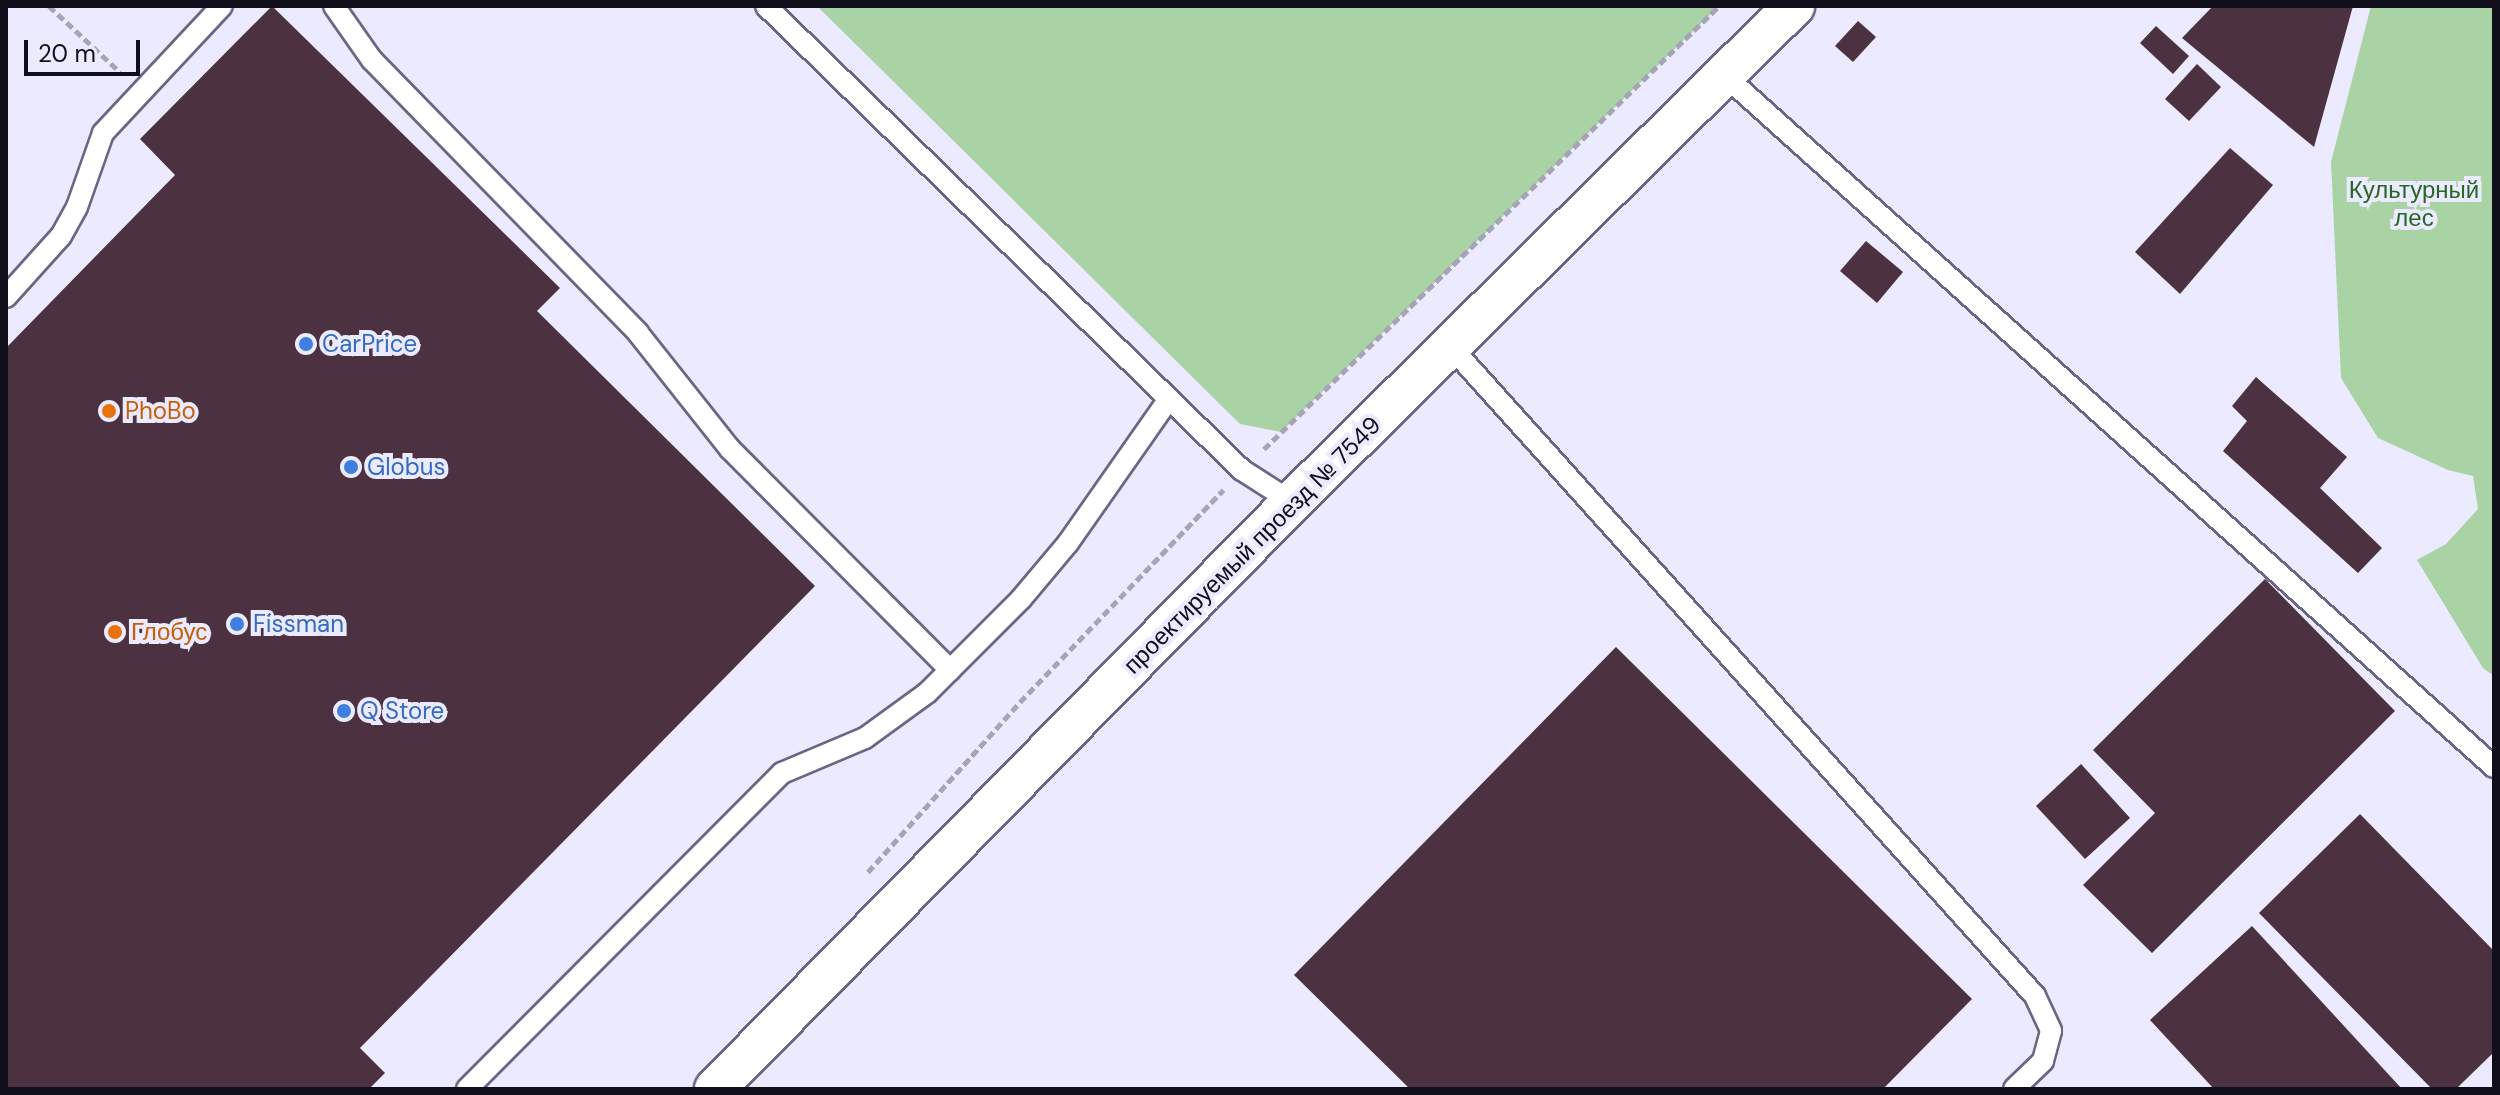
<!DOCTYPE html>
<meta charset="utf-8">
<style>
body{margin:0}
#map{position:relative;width:2500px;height:1095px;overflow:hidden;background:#eceafe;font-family:"DM Sans",sans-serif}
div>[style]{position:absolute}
.green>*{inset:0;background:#a9d3a5}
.building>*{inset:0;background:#4c3140}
.path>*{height:5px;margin-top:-2.5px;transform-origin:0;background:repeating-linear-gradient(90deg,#a6a4b5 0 8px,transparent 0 12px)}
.roads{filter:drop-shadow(2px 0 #6a6683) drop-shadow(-2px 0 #6a6683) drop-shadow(0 2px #6a6683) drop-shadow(0 -2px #6a6683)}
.service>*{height:20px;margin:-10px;padding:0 10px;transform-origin:10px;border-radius:10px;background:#fff}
.minor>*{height:40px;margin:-20px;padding:0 20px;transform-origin:20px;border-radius:20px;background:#fff}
.dots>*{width:22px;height:22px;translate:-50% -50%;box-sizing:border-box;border:4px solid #eceafe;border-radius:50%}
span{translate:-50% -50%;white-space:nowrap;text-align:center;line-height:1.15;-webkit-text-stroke:8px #eceafe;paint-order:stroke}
.park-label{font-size:24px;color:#286825}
.shop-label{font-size:24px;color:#366cbe}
.left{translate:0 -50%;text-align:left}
.food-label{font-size:24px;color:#c56008}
.street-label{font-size:24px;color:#100e1a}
.frame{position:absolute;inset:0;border:8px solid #100e1a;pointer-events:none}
.scale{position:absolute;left:24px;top:40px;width:116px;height:36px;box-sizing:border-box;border:4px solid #100e1a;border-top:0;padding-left:10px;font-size:24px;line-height:28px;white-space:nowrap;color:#100e1a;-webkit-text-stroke:6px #eceafe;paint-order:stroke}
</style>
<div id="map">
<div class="green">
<div style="clip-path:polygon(817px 6px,1719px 6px,1281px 432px,1240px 424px)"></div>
<div style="clip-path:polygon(2371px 6px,2494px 6px,2494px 676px,2483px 668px,2417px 560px,2446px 544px,2478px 509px,2473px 476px,2448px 470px,2378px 438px,2341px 378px,2331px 162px)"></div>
</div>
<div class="building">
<div style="clip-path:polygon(272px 6px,560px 288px,537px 311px,815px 586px,360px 1048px,385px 1073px,369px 1089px,6px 1089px,6px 348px,175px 175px,140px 139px)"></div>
<div style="clip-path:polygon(2213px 6px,2353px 6px,2314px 147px,2182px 38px)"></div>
<div style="clip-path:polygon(1858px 21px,1876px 37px,1853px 62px,1835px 46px)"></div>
<div style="clip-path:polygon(2156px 26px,2189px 56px,2173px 74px,2140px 43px)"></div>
<div style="clip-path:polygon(2197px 64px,2221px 87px,2189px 121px,2165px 99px)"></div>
<div style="clip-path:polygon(2230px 148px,2273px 185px,2180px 294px,2135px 252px)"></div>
<div style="clip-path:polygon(1866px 241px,1903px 272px,1877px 303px,1840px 271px)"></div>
<div style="clip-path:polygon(2256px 377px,2347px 457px,2320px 488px,2382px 548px,2358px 573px,2223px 451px,2247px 421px,2232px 406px)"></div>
<div style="clip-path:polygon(2265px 579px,2395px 711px,2152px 953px,2083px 885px,2155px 813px,2093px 750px)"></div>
<div style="clip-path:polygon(1616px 647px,1972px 999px,1883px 1089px,1410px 1089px,1294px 975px)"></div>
<div style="clip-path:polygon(2081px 764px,2130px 818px,2085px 859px,2036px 806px)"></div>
<div style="clip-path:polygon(2360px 814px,2494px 951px,2494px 1052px,2456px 1089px,2432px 1089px,2259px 913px)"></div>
<div style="clip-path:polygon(2252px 926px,2402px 1089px,2214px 1089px,2150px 1020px)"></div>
</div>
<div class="path">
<div style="left:49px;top:6px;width:97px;rotate:42.9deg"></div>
<div style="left:1264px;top:449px;width:635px;rotate:-44.23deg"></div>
<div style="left:868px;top:872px;width:228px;rotate:-48.2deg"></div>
<div style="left:1020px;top:702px;width:294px;rotate:-46.2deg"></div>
</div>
<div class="roads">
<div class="service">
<div style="left:334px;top:6px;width:66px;rotate:54.9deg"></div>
<div style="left:372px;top:60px;width:381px;rotate:45.7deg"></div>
<div style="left:638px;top:333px;width:148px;rotate:51.6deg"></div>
<div style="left:730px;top:449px;width:312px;rotate:45.1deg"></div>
<div style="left:766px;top:6px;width:665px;rotate:44.27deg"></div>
<div style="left:1242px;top:470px;width:59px;rotate:32.6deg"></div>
<div style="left:1723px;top:74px;width:1037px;rotate:41.95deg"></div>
<div style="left:6px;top:297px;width:82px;rotate:-48deg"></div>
<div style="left:61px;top:236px;width:33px;rotate:-61deg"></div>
<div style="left:77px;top:207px;width:78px;rotate:-70.6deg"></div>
<div style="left:103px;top:133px;width:174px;rotate:-46.9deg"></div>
<div style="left:1450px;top:346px;width:874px;rotate:48.01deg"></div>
<div style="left:2035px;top:996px;width:38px;rotate:65deg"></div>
<div style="left:2051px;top:1031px;width:31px;rotate:105deg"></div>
<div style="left:2043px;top:1061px;width:40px;rotate:136deg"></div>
<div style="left:467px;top:1089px;width:446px;rotate:-45.1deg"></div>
<div style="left:782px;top:773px;width:90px;rotate:-22.9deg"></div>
<div style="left:865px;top:738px;width:77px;rotate:-36deg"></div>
<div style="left:927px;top:693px;width:133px;rotate:-45deg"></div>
<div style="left:1021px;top:599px;width:73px;rotate:-50deg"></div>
<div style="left:1068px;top:543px;width:174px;rotate:-55deg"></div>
</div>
<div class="minor">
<div style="left:715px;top:1089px;width:823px;rotate:-45.49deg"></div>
<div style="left:1292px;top:502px;width:706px;rotate:-44.66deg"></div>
</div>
</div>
<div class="dots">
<div style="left:306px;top:344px;background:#3f7fe0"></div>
<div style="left:109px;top:411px;background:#e8710a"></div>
<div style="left:351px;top:467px;background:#3f7fe0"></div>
<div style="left:237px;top:624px;background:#3f7fe0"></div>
<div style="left:115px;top:632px;background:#e8710a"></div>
<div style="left:344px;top:711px;background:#3f7fe0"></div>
</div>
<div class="park-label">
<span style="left:2414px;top:204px">Культурный<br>лес</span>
</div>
<div class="shop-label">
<span class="left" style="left:322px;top:344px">CarPrice</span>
<span class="left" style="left:367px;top:467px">Globus</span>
<span class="left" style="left:253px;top:624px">Fissman</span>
<span class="left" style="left:360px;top:711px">Q Store</span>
</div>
<div class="food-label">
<span class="left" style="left:125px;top:411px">PhoBo</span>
<span class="left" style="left:131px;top:632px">Глобус</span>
</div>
<div class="street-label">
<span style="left:1252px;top:545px;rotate:-45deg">проектируемый проезд № 7549</span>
</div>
<div class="frame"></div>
<div class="scale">20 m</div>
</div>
